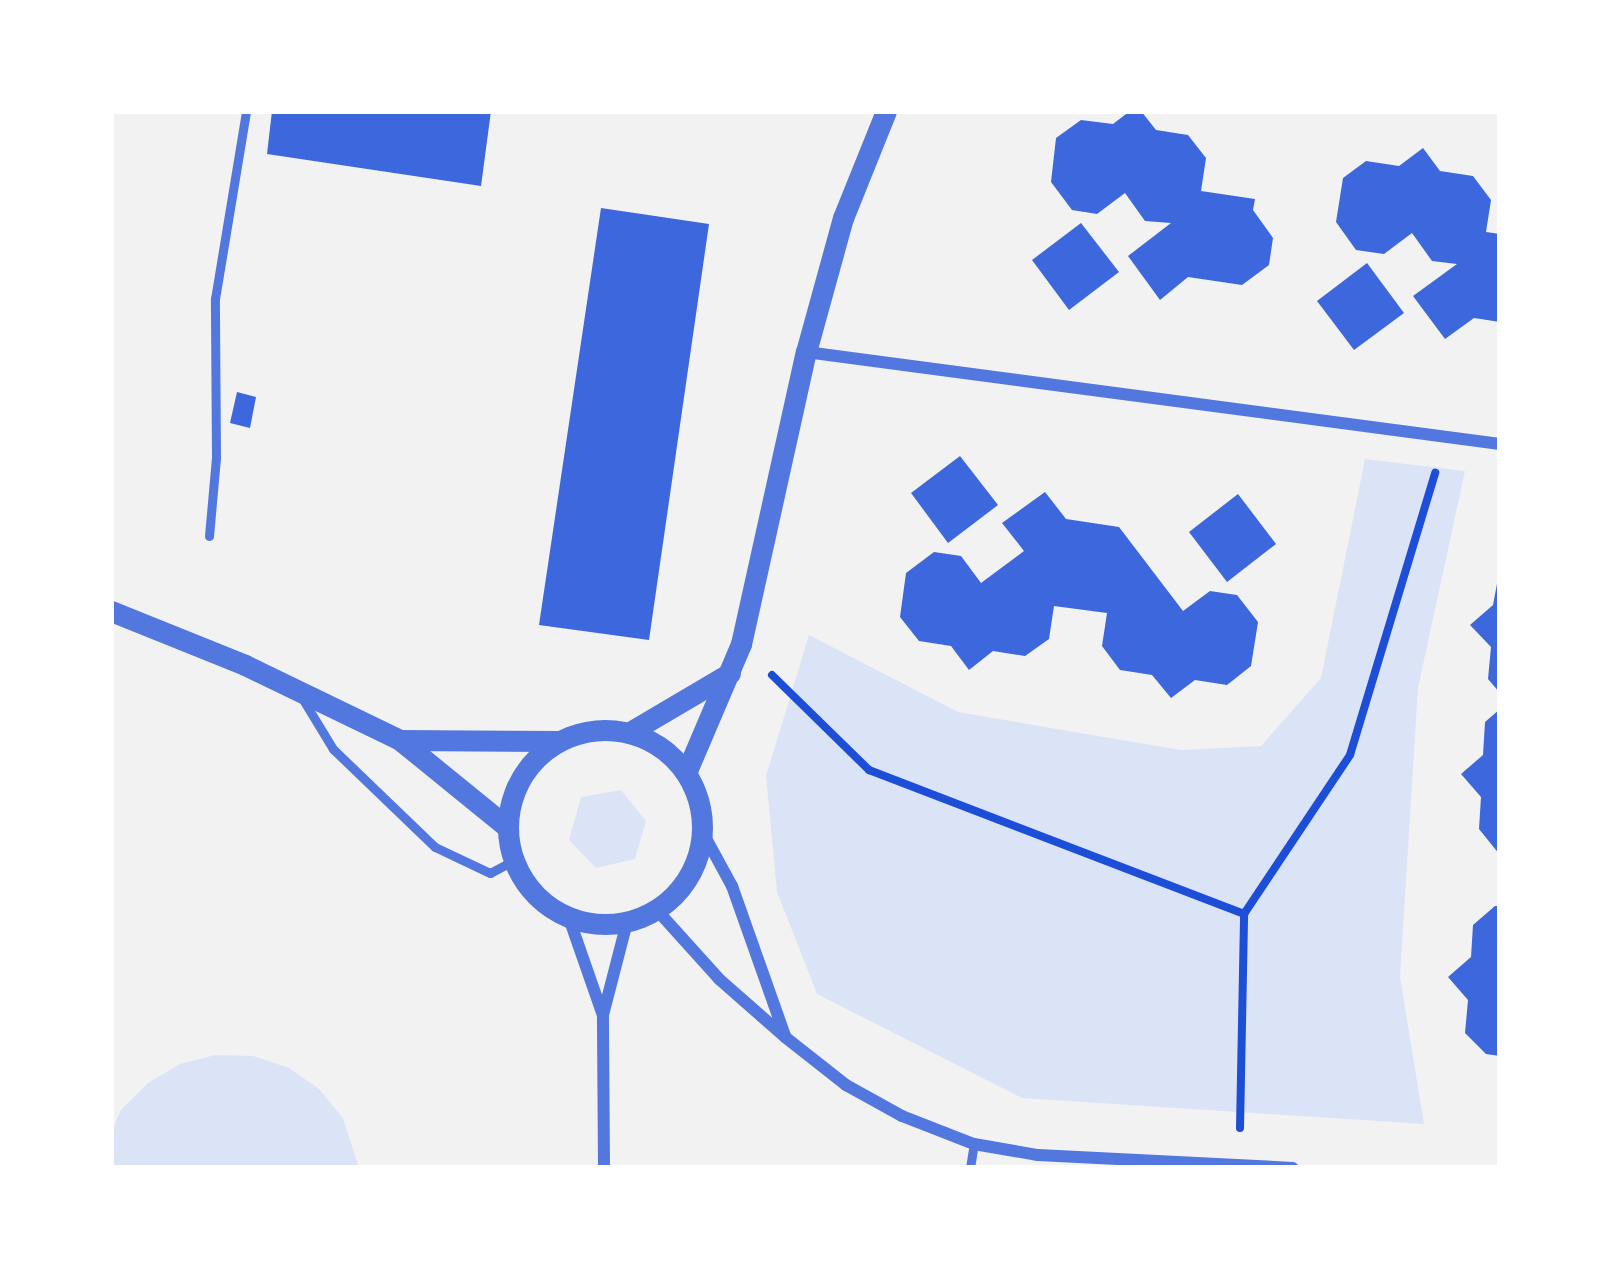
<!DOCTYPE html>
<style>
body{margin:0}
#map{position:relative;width:1611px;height:1279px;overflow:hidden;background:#f2f2f2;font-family:"Source Sans 3",sans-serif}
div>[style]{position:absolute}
.green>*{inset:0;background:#dbe4f7}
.building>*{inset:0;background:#3d67dc}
.path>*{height:8px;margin:-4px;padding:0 4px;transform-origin:4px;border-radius:4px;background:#1d4ed8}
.service>*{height:9px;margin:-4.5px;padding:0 4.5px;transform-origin:4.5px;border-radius:4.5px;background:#5277de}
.minor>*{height:12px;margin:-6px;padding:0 6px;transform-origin:6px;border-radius:6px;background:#5277de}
.tertiary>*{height:21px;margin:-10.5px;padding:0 10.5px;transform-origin:10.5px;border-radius:10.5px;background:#5277de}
.tertiary>.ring{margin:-10.5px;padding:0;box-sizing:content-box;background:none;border:21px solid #5277de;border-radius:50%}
span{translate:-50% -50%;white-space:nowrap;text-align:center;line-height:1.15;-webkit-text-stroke:9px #fff;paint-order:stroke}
.frame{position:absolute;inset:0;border:114px solid #fff;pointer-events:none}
</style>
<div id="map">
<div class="green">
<div style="clip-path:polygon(1365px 459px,1465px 471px,1418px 688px,1400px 977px,1424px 1124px,1022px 1098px,817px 994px,777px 892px,766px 776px,809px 635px,958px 712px,1181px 750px,1261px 746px,1321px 678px)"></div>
<div style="clip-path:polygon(621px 790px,646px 821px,635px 859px,596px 868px,569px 840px,581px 797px)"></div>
<div style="clip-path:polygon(215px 1055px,253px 1056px,289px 1068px,319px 1089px,343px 1118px,359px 1168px,111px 1168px,111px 1132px,121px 1110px,148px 1083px,180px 1064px)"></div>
</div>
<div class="building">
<div style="clip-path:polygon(272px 111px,491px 111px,481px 186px,267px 154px)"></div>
<div style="clip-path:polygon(1130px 111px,1141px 111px,1156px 130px,1188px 135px,1206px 158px,1201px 191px,1255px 199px,1253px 210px,1273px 238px,1269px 265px,1242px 285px,1188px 277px,1160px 300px,1128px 256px,1171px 223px,1145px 221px,1125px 193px,1097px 214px,1072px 210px,1051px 182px,1056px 138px,1081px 120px,1113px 124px)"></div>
<div style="clip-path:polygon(1423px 148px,1440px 171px,1473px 176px,1491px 200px,1486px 232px,1500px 234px,1500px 322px,1474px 318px,1445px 339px,1413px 296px,1457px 264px,1432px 261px,1412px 233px,1384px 254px,1356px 250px,1336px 222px,1343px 178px,1366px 161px,1399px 166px)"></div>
<div style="clip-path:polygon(601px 208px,709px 224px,649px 640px,539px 625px)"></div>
<div style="clip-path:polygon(1081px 223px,1119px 272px,1069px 310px,1032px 260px)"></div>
<div style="clip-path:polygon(1367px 263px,1404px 313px,1354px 350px,1317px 301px)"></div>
<div style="clip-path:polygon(237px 392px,256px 397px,250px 428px,230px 423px)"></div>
<div style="clip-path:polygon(960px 456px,998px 505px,948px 543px,911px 493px)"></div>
<div style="clip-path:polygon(1045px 492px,1066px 519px,1119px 527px,1183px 611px,1210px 591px,1237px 595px,1258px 622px,1251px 666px,1227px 685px,1195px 680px,1171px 698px,1152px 675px,1120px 670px,1102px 646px,1107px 613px,1054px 606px,1049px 639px,1025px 656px,993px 651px,969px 670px,951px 646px,919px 641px,900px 617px,906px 573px,934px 552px,961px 556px,981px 583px,1024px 551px,1002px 523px)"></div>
<div style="clip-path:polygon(1238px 494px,1276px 544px,1227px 582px,1189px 532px)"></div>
<div style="clip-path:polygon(1500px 568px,1500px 693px,1488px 679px,1491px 647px,1470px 625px,1493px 605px)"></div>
<div style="clip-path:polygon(1500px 709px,1500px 855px,1479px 829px,1481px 797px,1461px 774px,1483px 755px,1485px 722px)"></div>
<div style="clip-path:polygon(1495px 906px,1500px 906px,1500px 1056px,1486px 1054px,1465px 1033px,1468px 1000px,1448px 977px,1471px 957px,1473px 925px)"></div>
</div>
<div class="path">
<div style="left:772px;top:675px;width:136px;rotate:44.4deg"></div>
<div style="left:869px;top:770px;width:402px;rotate:21deg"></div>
<div style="left:1244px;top:914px;width:191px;rotate:-56.3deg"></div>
<div style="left:1350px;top:755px;width:295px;rotate:-73.2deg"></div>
<div style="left:1240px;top:1128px;width:214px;rotate:-88.9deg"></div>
</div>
<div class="service">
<div style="left:209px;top:536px;width:78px;rotate:-84.9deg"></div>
<div style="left:216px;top:458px;width:159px;rotate:-90.4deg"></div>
<div style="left:215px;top:299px;width:191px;rotate:-80.6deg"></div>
<div style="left:302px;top:698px;width:60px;rotate:58.7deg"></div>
<div style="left:333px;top:749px;width:141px;rotate:43.9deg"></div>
<div style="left:435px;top:847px;width:61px;rotate:25.3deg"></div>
<div style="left:490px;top:873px;width:27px;rotate:-28deg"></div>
<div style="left:970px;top:1168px;width:24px;rotate:-81deg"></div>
</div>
<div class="minor">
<div style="left:806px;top:352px;width:700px;rotate:7.55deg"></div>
<div style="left:702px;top:831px;width:63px;rotate:61.4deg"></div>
<div style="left:732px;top:886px;width:159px;rotate:70.5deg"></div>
<div style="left:656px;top:909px;width:94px;rotate:48deg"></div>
<div style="left:719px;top:979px;width:88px;rotate:41.3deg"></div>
<div style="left:785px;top:1037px;width:78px;rotate:38.2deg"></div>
<div style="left:846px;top:1085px;width:64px;rotate:29deg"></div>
<div style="left:902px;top:1116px;width:77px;rotate:21.3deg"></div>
<div style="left:974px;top:1144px;width:65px;rotate:9.8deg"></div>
<div style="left:1038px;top:1155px;width:255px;rotate:2.9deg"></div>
<div style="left:569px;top:918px;width:101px;rotate:70.8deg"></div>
<div style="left:604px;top:1168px;width:153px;rotate:-90.4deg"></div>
<div style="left:603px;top:1015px;width:96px;rotate:-75.5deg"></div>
</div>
<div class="tertiary">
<div style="left:111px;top:611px;width:144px;rotate:21.9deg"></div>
<div style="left:245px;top:665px;width:172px;rotate:25.8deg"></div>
<div style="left:400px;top:740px;width:138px;rotate:39.1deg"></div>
<div class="ring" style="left:508px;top:730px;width:173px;height:173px"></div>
<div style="left:630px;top:732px;width:116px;rotate:-30.5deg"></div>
<div style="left:400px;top:740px;width:158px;rotate:0.4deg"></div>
<div style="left:686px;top:773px;width:140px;rotate:-66.9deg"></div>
<div style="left:741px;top:644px;width:299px;rotate:-77.5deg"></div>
<div style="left:806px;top:352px;width:139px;rotate:-74.6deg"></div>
<div style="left:843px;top:218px;width:115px;rotate:-68.1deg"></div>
</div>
<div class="frame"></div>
</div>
